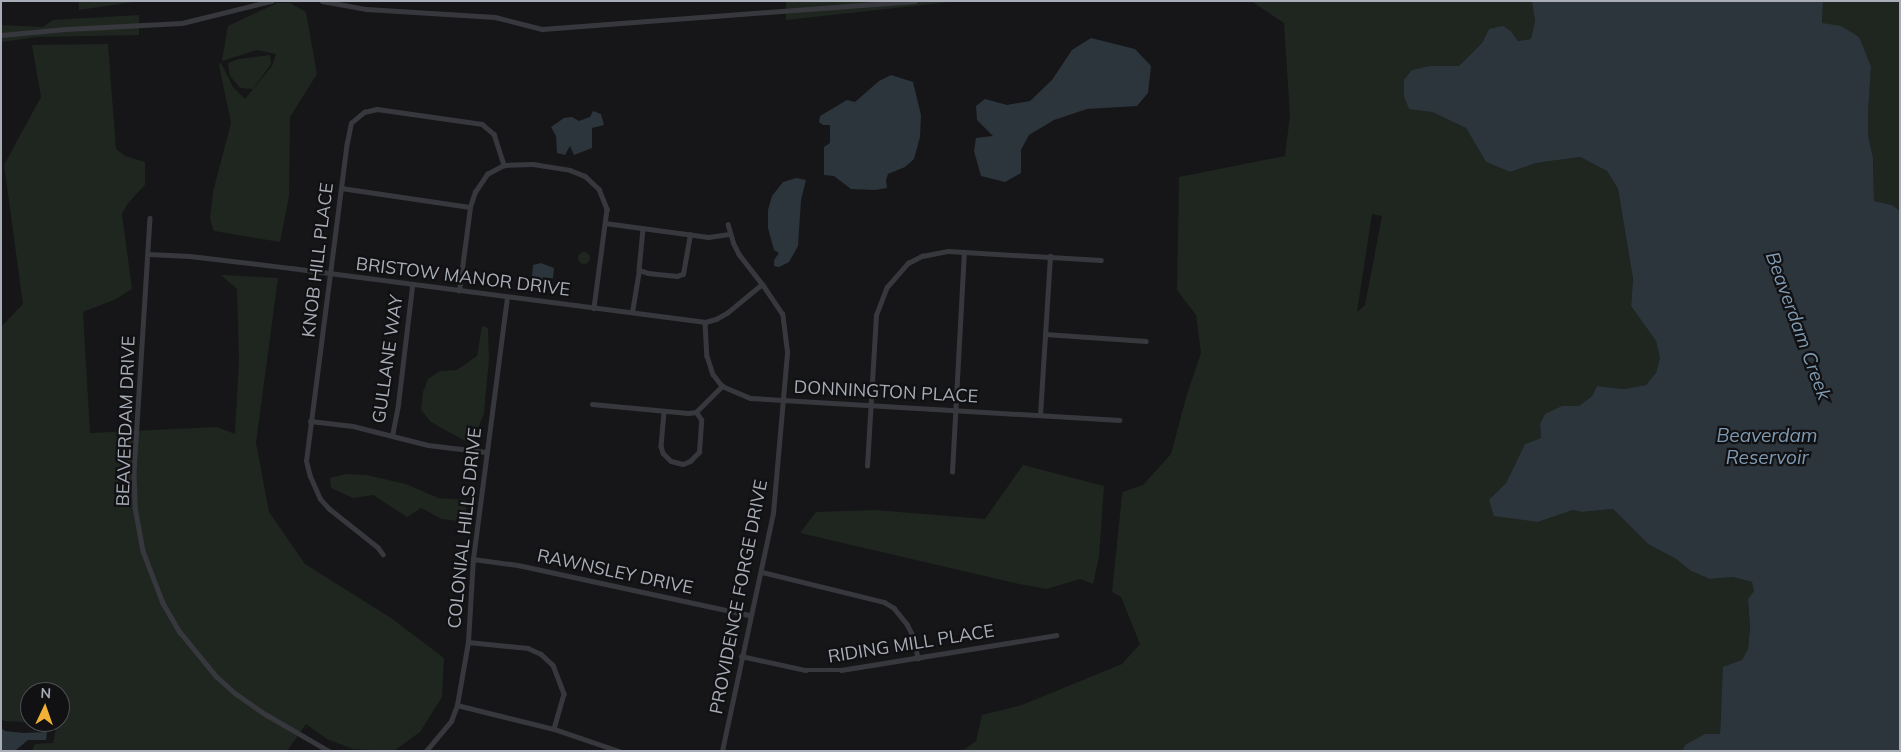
<!DOCTYPE html>
<style>
body{margin:0}
#map{position:relative;width:1901px;height:752px;overflow:hidden;background:#161618;font-family:Mulish,sans-serif}
div>[style]{position:absolute}
.green>*{inset:0;background:#1e261f}
.round{border-radius:50%}
.water>*{inset:0;background:#2c353c}
.street>*{height:4.5px;margin:-2.25px;padding:0 2.25px;transform-origin:2.25px;border-radius:2.25px;background:#37383d}
span{translate:-50% -50%;white-space:nowrap;text-align:center;line-height:1.15;-webkit-text-stroke:4.5px #111113;paint-order:stroke}
.street-label{font-size:18px;color:#a8adb8}
.water-label{font-size:19px;color:#7f9bb3;font-style:italic}
.frame{position:absolute;inset:0;border:2px solid #a8adb8;pointer-events:none}
.north{position:absolute;left:20px;top:682px;width:50px;height:50px;box-sizing:border-box;background:#111113;border:1px solid #4d4f55;border-radius:50%;rotate:3deg;font-size:14px;font-weight:700;line-height:20px;text-align:center;color:#a8adb8}
.north::after{content:'';display:block;margin:auto;width:18px;height:22px;background:#f2b134;clip-path:polygon(50% 0,100% 100%,50% 72%,0 100%)}
</style>
<div id="map">
<div class="green">
<div style="clip-path:polygon(79px 1px,140px 1px,79px 10px)"></div>
<div style="clip-path:polygon(786px 1px,959px 1px,786px 20px)"></div>
<div style="clip-path:polygon(evenodd,1251px 1px,1532px 1px,1535px 21px,1531px 39px,1518px 41px,1511px 31px,1489px 29px,1482px 43px,1459px 66px,1430px 66px,1432px 112px,1466px 128px,1486px 162px,1510px 172px,1536px 163px,1580px 157px,1607px 171px,1618px 189px,1633px 279px,1631px 306px,1656px 341px,1660px 358px,1656px 374px,1646px 385px,1624px 389px,1597px 386px,1592px 396px,1579px 406px,1562px 406px,1540px 424px,1541px 438px,1525px 444px,1506px 483px,1489px 501px,1538px 522px,1573px 510px,1582px 512px,1613px 509px,1648px 544px,1676px 559px,1691px 571px,1710px 579px,1733px 577px,1752px 582px,1755px 591px,1748px 599px,1750px 627px,1748px 649px,1721px 707px,1720px 734px,1685px 745px,1682px 751px,962px 751px,976px 741px,982px 715px,1022px 705px,1122px 664px,1140px 644px,1121px 597px,1112px 592px,1122px 495px,1123px 492px,1143px 485px,1171px 454px,1187px 394px,1201px 353px,1196px 315px,1177px 290px,1179px 177px,1285px 156px,1290px 115px,1284px 23px,1251px 1px,1372px 214px,1382px 216px,1365px 305px,1357px 312px,1372px 214px)"></div>
<div style="clip-path:polygon(1823px 1px,1900px 1px,1900px 211px,1892px 205px,1874px 201px,1873px 158px,1868px 135px,1868px 115px,1871px 65px,1858px 37px,1822px 23px)"></div>
<div style="clip-path:polygon(277px 3px,290px 3px,306px 12px,317px 74px,290px 117px,289px 196px,280px 242px,214px 231px,210px 219px,213px 192px,231px 123px,219px 65px,221px 63px,233px 87px,245px 99px,272px 66px,276px 54px,257px 50px,222px 61px,228px 26px)"></div>
<div style="clip-path:polygon(139px 15px,139px 35px,37px 37px,1px 42px,1px 25px,43px 27px,53px 20px)"></div>
<div style="clip-path:polygon(evenodd,108px 44px,116px 149px,125px 156px,145px 162px,145px 185px,128px 203px,122px 214px,132px 289px,114px 300px,83px 312px,90px 433px,217px 427px,235px 434px,239px 360px,237px 289px,221px 275px,278px 278px,256px 443px,269px 512px,305px 564px,391px 618px,444px 658px,442px 697px,420px 732px,394px 751px,353px 749px,327px 739px,306px 724px,287px 751px,32px 751px,35px 744px,53px 743px,57px 724px,4px 721px,1px 719px,1px 327px,23px 304px,4px 165px,41px 97px,32px 45px,108px 44px,30px 692px,60px 692px,60px 722px,30px 722px,30px 692px)"></div>
<div style="clip-path:polygon(270px 55px,271px 64px,253px 89px,240px 88px,230px 76px,228px 63px,239px 59px)"></div>
<div class="round" style="left:578px;top:252px;width:12px;height:12px"></div>
<div style="clip-path:polygon(482px 326px,488px 328px,489px 359px,484px 413px,478px 429px,465px 441px,431px 422px,421px 410px,423px 392px,428px 379px,440px 371px,457px 370px,477px 356px)"></div>
<div style="clip-path:polygon(1023px 465px,1104px 486px,1099px 557px,1093px 584px,1080px 579px,1047px 589px,1019px 584px,800px 533px,816px 512px,875px 510px,985px 519px)"></div>
<div style="clip-path:polygon(346px 474px,366px 475px,406px 484px,438px 498px,466px 500px,466px 522px,442px 519px,421px 508px,407px 517px,373px 495px,353px 498px,331px 488px,330px 478px)"></div>
</div>
<div class="water">
<div style="clip-path:polygon(1532px 1px,1823px 1px,1822px 23px,1841px 26px,1859px 37px,1871px 66px,1868px 115px,1868px 135px,1873px 158px,1874px 201px,1892px 205px,1900px 211px,1900px 751px,1682px 751px,1685px 745px,1705px 734px,1720px 734px,1723px 667px,1742px 660px,1748px 649px,1750px 627px,1748px 599px,1754px 591px,1752px 582px,1733px 577px,1710px 579px,1691px 571px,1676px 559px,1648px 544px,1613px 509px,1582px 512px,1573px 510px,1538px 522px,1494px 516px,1489px 500px,1506px 483px,1525px 444px,1541px 438px,1540px 424px,1545px 414px,1562px 406px,1579px 406px,1592px 396px,1597px 386px,1624px 389px,1646px 385px,1656px 373px,1660px 358px,1656px 341px,1631px 306px,1633px 279px,1618px 189px,1607px 171px,1580px 157px,1536px 163px,1510px 172px,1486px 162px,1466px 128px,1432px 112px,1409px 109px,1404px 96px,1404px 80px,1412px 70px,1430px 66px,1459px 66px,1482px 43px,1489px 29px,1503px 26px,1511px 31px,1518px 41px,1531px 39px,1535px 21px)"></div>
<div style="clip-path:polygon(1091px 38px,1135px 49px,1151px 66px,1148px 93px,1137px 106px,1087px 109px,1054px 120px,1029px 135px,1021px 150px,1021px 173px,1005px 182px,981px 176px,974px 151px,976px 138px,993px 136px,977px 120px,976px 106px,985px 99px,1007px 105px,1030px 101px,1052px 80px,1072px 50px)"></div>
<div style="clip-path:polygon(891px 75px,913px 82px,921px 115px,920px 137px,914px 159px,905px 167px,888px 174px,886px 180px,887px 188px,875px 190px,851px 189px,834px 176px,824px 175px,824px 147px,830px 143px,830px 125px,823px 125px,819px 122px,820px 116px,847px 100px,855px 102px,879px 81px)"></div>
<div style="clip-path:polygon(593px 111px,601px 114px,604px 125px,592px 128px,592px 148px,574px 155px,570px 146px,565px 155px,557px 153px,556px 136px,551px 127px,564px 118px,572px 117px,579px 121px,590px 117px)"></div>
<div style="clip-path:polygon(796px 178px,806px 180px,801px 200px,798px 246px,789px 262px,779px 267px,774px 266px,774px 260px,779px 253px,774px 250px,768px 228px,768px 210px,772px 196px,783px 182px)"></div>
<div style="clip-path:polygon(541px 263px,554px 268px,553px 278px,541px 280px,532px 276px,533px 265px)"></div>
<div style="clip-path:polygon(1px 728px,5px 731px,23px 733px,47px 732px,46px 740px,28px 740px,15px 751px,1px 751px)"></div>
</div>
<div class="street">
<div style="left:322px;top:1px;width:45px;rotate:10.3deg"></div>
<div style="left:366px;top:9px;width:129px;rotate:3.5deg"></div>
<div style="left:495px;top:17px;width:49px;rotate:14.3deg"></div>
<div style="left:542px;top:29px;width:374px;rotate:-4.3deg"></div>
<div style="left:1px;top:35px;width:65px;rotate:-5.3deg"></div>
<div style="left:66px;top:29px;width:116px;rotate:-3deg"></div>
<div style="left:182px;top:23px;width:92px;rotate:-13.9deg"></div>
<div style="left:341px;top:188px;width:130px;rotate:8.4deg"></div>
<div style="left:150px;top:218px;width:255px;rotate:93.6deg"></div>
<div style="left:134px;top:472px;width:35px;rotate:88deg"></div>
<div style="left:135px;top:507px;width:45px;rotate:79.7deg"></div>
<div style="left:143px;top:551px;width:56px;rotate:69deg"></div>
<div style="left:163px;top:603px;width:34px;rotate:60deg"></div>
<div style="left:180px;top:632px;width:57px;rotate:50.7deg"></div>
<div style="left:216px;top:676px;width:25px;rotate:42deg"></div>
<div style="left:235px;top:693px;width:39px;rotate:35deg"></div>
<div style="left:267px;top:715px;width:72px;rotate:30.1deg"></div>
<div style="left:605px;top:223px;width:104px;rotate:7.7deg"></div>
<div style="left:708px;top:237px;width:22px;rotate:-8deg"></div>
<div style="left:643px;top:229px;width:41px;rotate:95.6deg"></div>
<div style="left:639px;top:270px;width:9px;rotate:18deg"></div>
<div style="left:648px;top:273px;width:29px;rotate:6deg"></div>
<div style="left:677px;top:276px;width:6px;rotate:-18deg"></div>
<div style="left:683px;top:274px;width:40px;rotate:-80deg"></div>
<div style="left:148px;top:254px;width:42px;rotate:2.7deg"></div>
<div style="left:190px;top:256px;width:102px;rotate:6.8deg"></div>
<div style="left:291px;top:268px;width:418px;rotate:7.4deg"></div>
<div style="left:705px;top:322px;width:11px;rotate:-15deg"></div>
<div style="left:716px;top:319px;width:13px;rotate:-29deg"></div>
<div style="left:727px;top:313px;width:45px;rotate:-39.6deg"></div>
<div style="left:459px;top:291px;width:85px;rotate:-82.5deg"></div>
<div style="left:470px;top:207px;width:16px;rotate:-72deg"></div>
<div style="left:475px;top:192px;width:22px;rotate:-56deg"></div>
<div style="left:487px;top:174px;width:19px;rotate:-28deg"></div>
<div style="left:504px;top:165px;width:29px;rotate:-2deg"></div>
<div style="left:533px;top:164px;width:37px;rotate:9deg"></div>
<div style="left:570px;top:170px;width:16px;rotate:22deg"></div>
<div style="left:585px;top:176px;width:19px;rotate:43deg"></div>
<div style="left:599px;top:189px;width:22px;rotate:68deg"></div>
<div style="left:607px;top:209px;width:100px;rotate:97.5deg"></div>
<div style="left:632px;top:312px;width:43px;rotate:-80.5deg"></div>
<div style="left:705px;top:322px;width:34px;rotate:87deg"></div>
<div style="left:707px;top:356px;width:19px;rotate:72deg"></div>
<div style="left:713px;top:374px;width:15px;rotate:53deg"></div>
<div style="left:722px;top:386px;width:30px;rotate:23deg"></div>
<div style="left:750px;top:398px;width:370px;rotate:3.4deg"></div>
<div style="left:1045px;top:334px;width:101px;rotate:4deg"></div>
<div style="left:592px;top:404px;width:96px;rotate:5.4deg"></div>
<div style="left:688px;top:413px;width:8px;rotate:-7deg"></div>
<div style="left:696px;top:412px;width:37px;rotate:-45deg"></div>
<div style="left:664px;top:412px;width:34px;rotate:95deg"></div>
<div style="left:661px;top:446px;width:7px;rotate:74deg"></div>
<div style="left:663px;top:453px;width:11px;rotate:45deg"></div>
<div style="left:671px;top:461px;width:12px;rotate:14deg"></div>
<div style="left:683px;top:464px;width:8px;rotate:-23deg"></div>
<div style="left:690px;top:461px;width:13px;rotate:-45deg"></div>
<div style="left:699px;top:452px;width:32px;rotate:-86deg"></div>
<div style="left:701px;top:420px;width:9px;rotate:-122deg"></div>
<div style="left:1040px;top:415px;width:159px;rotate:-86.4deg"></div>
<div style="left:310px;top:421px;width:43px;rotate:6.6deg"></div>
<div style="left:353px;top:426px;width:77px;rotate:14.2deg"></div>
<div style="left:428px;top:445px;width:58px;rotate:6.9deg"></div>
<div style="left:392px;top:436px;width:33px;rotate:-79deg"></div>
<div style="left:398px;top:404px;width:119px;rotate:-83.2deg"></div>
<div style="left:867px;top:466px;width:151px;rotate:-86.6deg"></div>
<div style="left:876px;top:315px;width:30px;rotate:-69deg"></div>
<div style="left:887px;top:287px;width:32px;rotate:-49deg"></div>
<div style="left:908px;top:263px;width:16px;rotate:-27deg"></div>
<div style="left:922px;top:256px;width:26px;rotate:-11deg"></div>
<div style="left:948px;top:251px;width:153px;rotate:3.4deg"></div>
<div style="left:952px;top:472px;width:220px;rotate:-86.9deg"></div>
<div style="left:383px;top:555px;width:9px;rotate:-126deg"></div>
<div style="left:378px;top:548px;width:63px;rotate:-141.5deg"></div>
<div style="left:329px;top:509px;width:13px;rotate:-132deg"></div>
<div style="left:320px;top:499px;width:24px;rotate:-114deg"></div>
<div style="left:310px;top:477px;width:16px;rotate:-104deg"></div>
<div style="left:306px;top:461px;width:321px;rotate:-82.7deg"></div>
<div style="left:347px;top:143px;width:20px;rotate:-79deg"></div>
<div style="left:351px;top:123px;width:17px;rotate:-40deg"></div>
<div style="left:364px;top:112px;width:13px;rotate:-13deg"></div>
<div style="left:377px;top:109px;width:106px;rotate:8.1deg"></div>
<div style="left:482px;top:124px;width:16px;rotate:40deg"></div>
<div style="left:494px;top:134px;width:33px;rotate:72deg"></div>
<div style="left:473px;top:559px;width:45px;rotate:7.6deg"></div>
<div style="left:518px;top:565px;width:237px;rotate:12.2deg"></div>
<div style="left:762px;top:572px;width:126px;rotate:13.8deg"></div>
<div style="left:884px;top:602px;width:12px;rotate:31deg"></div>
<div style="left:894px;top:608px;width:21px;rotate:51deg"></div>
<div style="left:907px;top:624px;width:13px;rotate:63deg"></div>
<div style="left:913px;top:636px;width:23px;rotate:77deg"></div>
<div style="left:468px;top:642px;width:60px;rotate:5.7deg"></div>
<div style="left:528px;top:648px;width:14px;rotate:25deg"></div>
<div style="left:541px;top:654px;width:16px;rotate:43deg"></div>
<div style="left:553px;top:665px;width:31px;rotate:69deg"></div>
<div style="left:564px;top:694px;width:36px;rotate:106deg"></div>
<div style="left:741px;top:656px;width:66px;rotate:12.3deg"></div>
<div style="left:805px;top:670px;width:36px"></div>
<div style="left:841px;top:670px;width:218px;rotate:-9.2deg"></div>
<div style="left:457px;top:705px;width:100px;rotate:13.9deg"></div>
<div style="left:554px;top:729px;width:69px;rotate:18.7deg"></div>
<div style="left:426px;top:751px;width:39px;rotate:-50deg"></div>
<div style="left:451px;top:721px;width:17px;rotate:-69deg"></div>
<div style="left:457px;top:705px;width:64px;rotate:-80.1deg"></div>
<div style="left:468px;top:642px;width:83px;rotate:-86.6deg"></div>
<div style="left:473px;top:559px;width:263px;rotate:-82.6deg"></div>
<div style="left:722px;top:751px;width:243px;rotate:-77.9deg"></div>
<div style="left:773px;top:513px;width:162px;rotate:-85deg"></div>
<div style="left:787px;top:352px;width:38px;rotate:-97deg"></div>
<div style="left:782px;top:314px;width:32px;rotate:-124deg"></div>
<div style="left:764px;top:287px;width:41px;rotate:-128deg"></div>
<div style="left:739px;top:255px;width:13px;rotate:-117deg"></div>
<div style="left:733px;top:243px;width:19px;rotate:-106deg"></div>
</div>
<div class="street-label">
<span style="left:318px;top:260px;rotate:-83deg">KNOB HILL PLACE</span>
<span style="left:463px;top:277px;rotate:7deg">BRISTOW MANOR DRIVE</span>
<span style="left:388px;top:359px;rotate:-82deg">GULLANE WAY</span>
<span style="left:886px;top:392px;rotate:3deg">DONNINGTON PLACE</span>
<span style="left:126px;top:421px;rotate:-88deg">BEAVERDAM DRIVE</span>
<span style="left:465px;top:528px;rotate:-84deg">COLONIAL HILLS DRIVE</span>
<span style="left:615px;top:572px;rotate:12deg">RAWNSLEY DRIVE</span>
<span style="left:739px;top:597px;rotate:-79deg">PROVIDENCE FORGE DRIVE</span>
<span style="left:911px;top:644px;rotate:-9deg">RIDING MILL PLACE</span>
</div>
<div class="water-label">
<span style="left:1798px;top:326px;rotate:70deg">Beaverdam Creek</span>
<span style="left:1767px;top:447px">Beaverdam<br>Reservoir</span>
</div>
<div class="frame"></div>
<div class="north">N</div>
</div>
